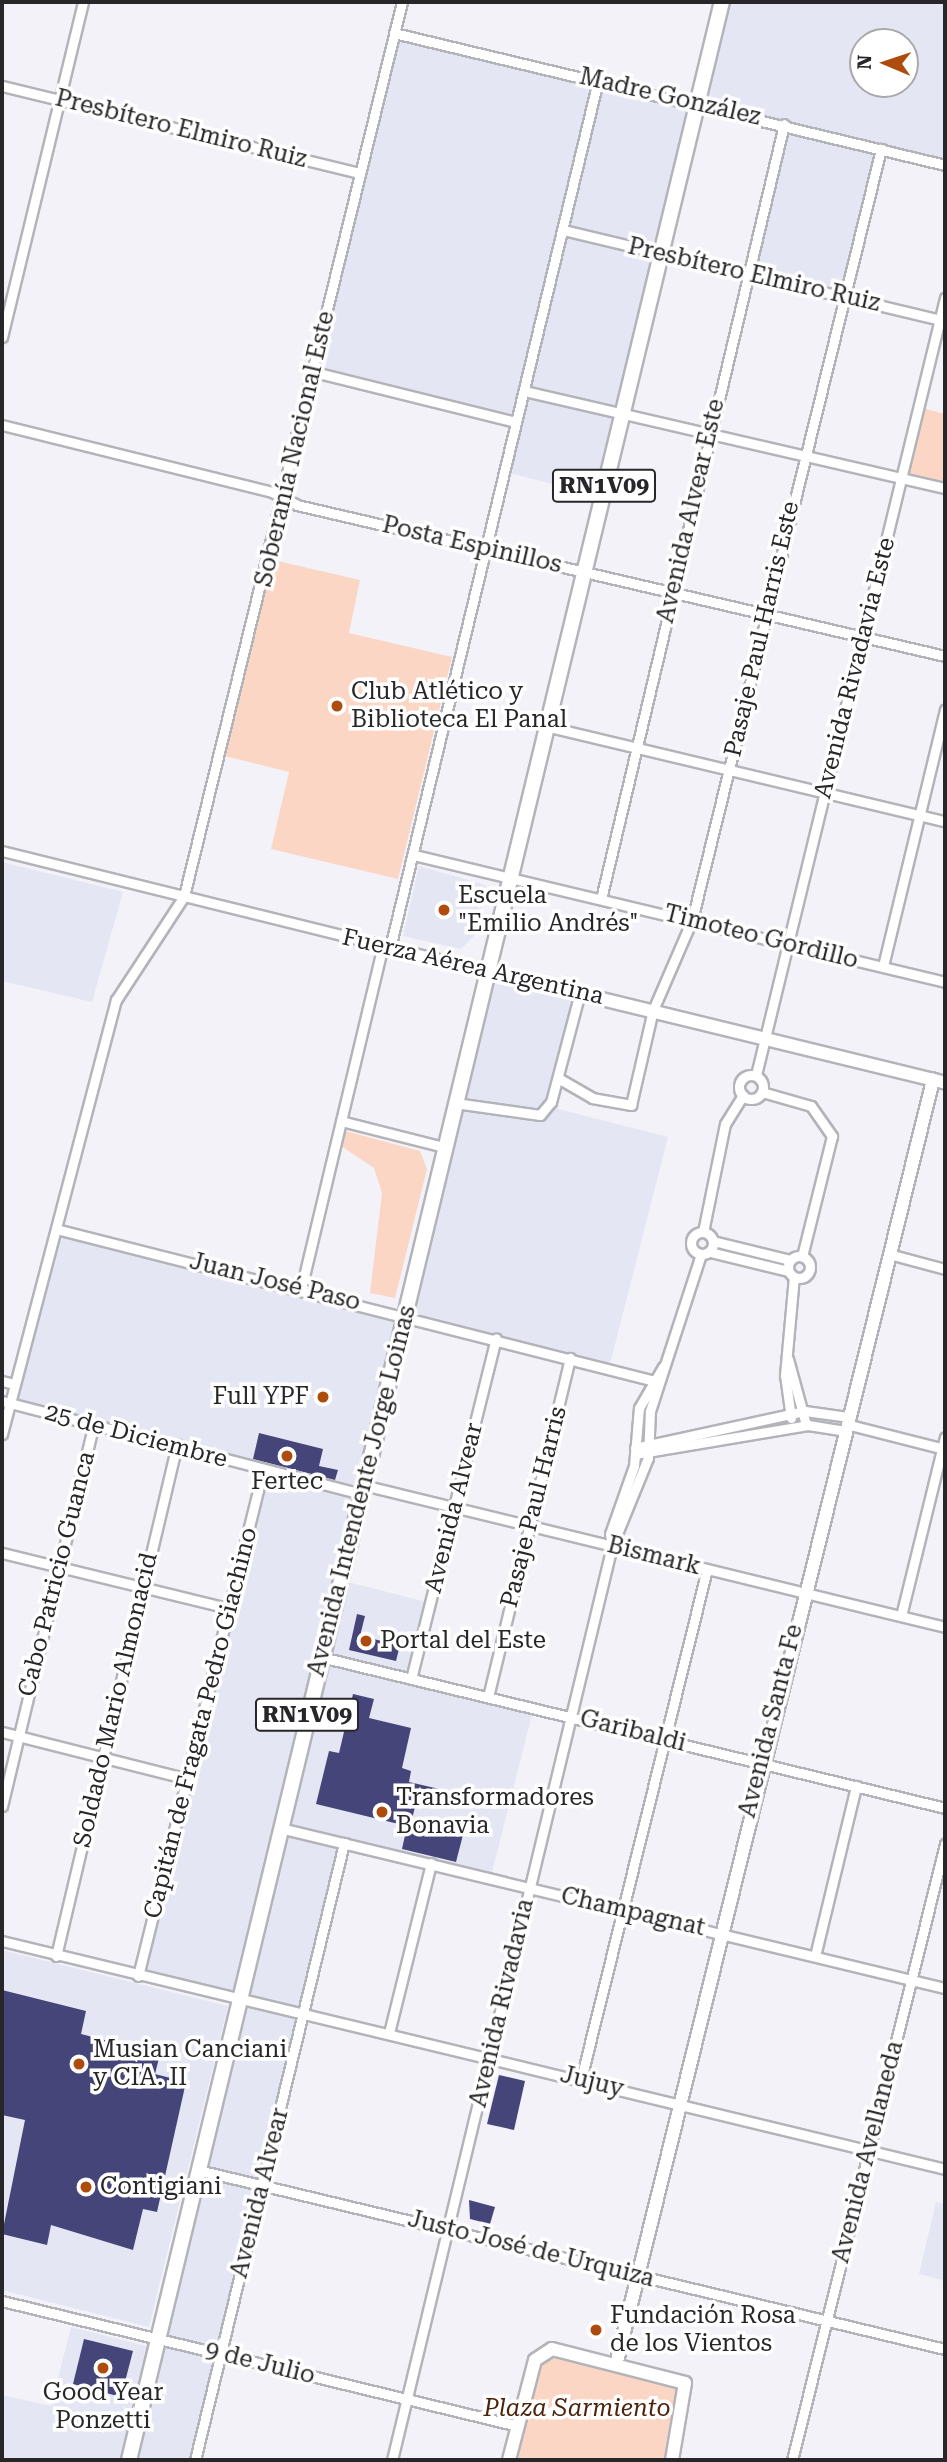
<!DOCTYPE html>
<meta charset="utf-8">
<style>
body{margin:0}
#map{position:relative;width:947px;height:2462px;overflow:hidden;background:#f2f2f8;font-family:"Roboto Serif",serif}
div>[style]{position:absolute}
.built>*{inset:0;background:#e5e6f3}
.green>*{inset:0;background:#fcd6c5}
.building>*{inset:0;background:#46457a}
.roads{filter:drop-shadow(2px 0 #b3b4b9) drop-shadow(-2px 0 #b3b4b9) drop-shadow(0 2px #b3b4b9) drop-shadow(0 -2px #b3b4b9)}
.street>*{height:9px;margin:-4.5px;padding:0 4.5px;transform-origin:4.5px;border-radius:4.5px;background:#fff}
.street>.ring{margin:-4.5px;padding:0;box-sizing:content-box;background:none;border:9px solid #fff;border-radius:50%}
.secondary>*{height:12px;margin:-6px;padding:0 6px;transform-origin:6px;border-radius:6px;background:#fff}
.primary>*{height:14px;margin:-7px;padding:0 7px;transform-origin:7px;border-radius:7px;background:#fff}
.dots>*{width:19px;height:19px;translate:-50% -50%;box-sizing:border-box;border:4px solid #fff;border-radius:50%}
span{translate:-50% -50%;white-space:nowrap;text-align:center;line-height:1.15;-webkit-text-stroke:7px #fff;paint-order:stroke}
.shield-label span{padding:2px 5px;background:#fff;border:2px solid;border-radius:5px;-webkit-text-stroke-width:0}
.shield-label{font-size:23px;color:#272729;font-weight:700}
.street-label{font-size:24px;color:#272729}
.poi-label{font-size:24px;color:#272729}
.left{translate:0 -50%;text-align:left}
.right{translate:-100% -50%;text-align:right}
.park-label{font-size:24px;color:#4c230d;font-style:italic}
.frame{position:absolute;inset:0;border:4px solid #272729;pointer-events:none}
.north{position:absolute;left:849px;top:28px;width:70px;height:70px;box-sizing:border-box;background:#fff;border:2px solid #a9a9a9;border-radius:50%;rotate:272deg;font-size:19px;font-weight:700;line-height:28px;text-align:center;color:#272729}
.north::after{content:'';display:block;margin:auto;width:24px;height:32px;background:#ae4c0d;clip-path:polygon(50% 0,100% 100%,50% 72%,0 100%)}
</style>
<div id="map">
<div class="built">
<div style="clip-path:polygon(evenodd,722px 2px,945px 2px,945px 165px,881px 149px,844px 296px,747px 273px,784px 124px,697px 103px,601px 496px,505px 472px,516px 422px,314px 372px,394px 33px,696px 102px,722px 2px,863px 42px,905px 42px,905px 84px,863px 84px,863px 42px)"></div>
<div style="clip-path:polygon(2px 862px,123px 892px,92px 1002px,2px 981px)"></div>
<div style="clip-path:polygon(419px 866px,486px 885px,474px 936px,461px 949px,403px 936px)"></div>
<div style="clip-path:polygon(487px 971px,580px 992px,555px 1108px,668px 1137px,609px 1368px,405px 1316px,340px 1580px,430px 1603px,411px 1679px,534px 1707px,491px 1876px,344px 1843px,195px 2460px,2px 2460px,2px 2395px,51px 2406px,71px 2327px,146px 2346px,163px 2319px,239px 1997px,141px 1969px,263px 1470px,9px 1403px,60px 1230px,405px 1315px)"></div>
<div style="clip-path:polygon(2px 1950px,228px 2006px,149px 2327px,2px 2290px)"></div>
<div style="clip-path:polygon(936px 2202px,945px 2204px,945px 2281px,919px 2274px)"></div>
</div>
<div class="green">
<div style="clip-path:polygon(919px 407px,945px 414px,945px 488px,901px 478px)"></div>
<div style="clip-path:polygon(269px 559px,360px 580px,349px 633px,452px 657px,398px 879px,271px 849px,289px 772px,221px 755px)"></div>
<div style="clip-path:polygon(345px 1131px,420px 1151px,427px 1169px,395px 1298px,370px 1293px,382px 1193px,374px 1168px,341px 1146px)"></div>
<div style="clip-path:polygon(543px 2351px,685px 2383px,672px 2460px,509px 2460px)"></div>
</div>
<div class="building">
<div style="clip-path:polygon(259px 1433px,323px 1449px,319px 1466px,338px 1470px,335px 1480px,253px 1459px)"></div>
<div style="clip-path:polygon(357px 1614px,365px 1616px,360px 1636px,400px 1645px,396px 1661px,349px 1650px)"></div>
<div style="clip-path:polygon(353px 1694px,374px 1699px,369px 1718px,411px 1728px,402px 1768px,411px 1771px,409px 1782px,448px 1791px,444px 1806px,417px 1799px,412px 1819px,464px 1831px,456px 1862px,402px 1849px,407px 1826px,316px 1804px,329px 1751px,339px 1753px)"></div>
<div style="clip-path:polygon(2px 1990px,86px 2011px,81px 2034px,160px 2054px,155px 2074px,186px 2082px,157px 2212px,143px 2209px,133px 2250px,51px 2225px,47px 2245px,2px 2234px,25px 2120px,2px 2115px)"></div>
<div style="clip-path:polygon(499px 2075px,525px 2081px,514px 2130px,487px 2124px)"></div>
<div style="clip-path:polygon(469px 2200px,495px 2207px,490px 2224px,470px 2219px)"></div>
<div style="clip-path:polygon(84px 2339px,133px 2351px,121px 2397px,73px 2384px)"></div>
</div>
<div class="roads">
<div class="street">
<div style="left:394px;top:33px;width:567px;rotate:13.47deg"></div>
<div style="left:2px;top:86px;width:367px;rotate:13.7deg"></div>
<div style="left:563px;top:230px;width:393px;rotate:13.4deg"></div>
<div style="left:2px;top:337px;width:345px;rotate:-76.4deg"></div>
<div style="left:314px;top:372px;width:208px;rotate:13.9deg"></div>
<div style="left:524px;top:391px;width:432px;rotate:13deg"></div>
<div style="left:2px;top:425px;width:278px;rotate:13.9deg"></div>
<div style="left:272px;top:492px;width:28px;rotate:27deg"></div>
<div style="left:297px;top:505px;width:665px;rotate:13.12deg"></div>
<div style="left:545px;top:726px;width:411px;rotate:13.4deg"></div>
<div style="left:2px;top:851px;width:500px;rotate:13.9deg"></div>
<div style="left:414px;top:855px;width:546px;rotate:13.45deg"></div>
<div style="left:601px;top:899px;width:796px;rotate:-76.71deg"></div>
<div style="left:390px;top:948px;width:893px;rotate:-76.52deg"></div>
<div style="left:883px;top:966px;width:264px;rotate:-76.4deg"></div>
<div style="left:756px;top:1075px;width:800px;rotate:-76.33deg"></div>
<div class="ring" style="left:739px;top:1075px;width:15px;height:15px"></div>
<div style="left:558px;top:1078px;width:39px;rotate:30deg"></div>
<div style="left:592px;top:1098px;width:40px;rotate:10deg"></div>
<div style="left:631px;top:1105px;width:98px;rotate:-77deg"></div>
<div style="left:653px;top:1010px;width:98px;rotate:-66.6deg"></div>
<div style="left:692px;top:920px;width:794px;rotate:-76.23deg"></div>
<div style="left:762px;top:1092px;width:51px;rotate:15.9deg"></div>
<div style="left:811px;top:1106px;width:37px;rotate:55deg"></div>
<div style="left:832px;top:1136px;width:124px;rotate:104deg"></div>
<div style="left:455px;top:1103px;width:86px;rotate:8deg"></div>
<div style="left:540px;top:1115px;width:17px;rotate:-50deg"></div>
<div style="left:551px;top:1102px;width:114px;rotate:-75.2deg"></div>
<div style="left:341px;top:1121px;width:106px;rotate:14.2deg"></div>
<div style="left:60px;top:1230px;width:610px;rotate:14.24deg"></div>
<div class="ring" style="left:691px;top:1232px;width:13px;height:13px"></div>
<div style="left:703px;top:1232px;width:110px;rotate:-78.5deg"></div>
<div style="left:725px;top:1124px;width:34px;rotate:-58deg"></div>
<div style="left:713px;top:1241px;width:79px;rotate:13.9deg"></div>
<div style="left:710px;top:1252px;width:80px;rotate:13.7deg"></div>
<div style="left:889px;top:1254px;width:58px;rotate:15deg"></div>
<div class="ring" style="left:788px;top:1256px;width:13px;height:13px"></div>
<div style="left:301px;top:1289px;width:353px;rotate:-76.6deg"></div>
<div style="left:788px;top:1359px;width:68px;rotate:74.7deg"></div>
<div style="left:2px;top:1381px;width:12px;rotate:14deg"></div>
<div style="left:2px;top:1401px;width:371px;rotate:14.5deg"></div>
<div style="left:791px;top:1418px;width:43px;rotate:-97.9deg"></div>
<div style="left:785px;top:1375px;width:98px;rotate:-84.8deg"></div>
<div style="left:846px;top:1424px;width:102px;rotate:14.2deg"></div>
<div style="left:2px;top:1434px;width:449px;rotate:-75.3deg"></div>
<div style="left:116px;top:1000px;width:124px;rotate:-56.8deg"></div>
<div style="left:184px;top:896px;width:920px;rotate:-76.3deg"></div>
<div style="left:635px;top:1448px;width:174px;rotate:-12.3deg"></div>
<div style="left:805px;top:1411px;width:43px;rotate:7.9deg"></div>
<div style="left:635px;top:1454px;width:175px;rotate:-9.5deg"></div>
<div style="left:808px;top:1425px;width:36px;rotate:9deg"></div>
<div style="left:363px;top:1485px;width:599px;rotate:13.71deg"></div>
<div style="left:612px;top:1546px;width:12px;rotate:-99deg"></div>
<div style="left:610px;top:1534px;width:72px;rotate:-70.6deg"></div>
<div style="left:634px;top:1466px;width:58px;rotate:-85.1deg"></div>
<div style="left:639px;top:1408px;width:48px;rotate:-59.7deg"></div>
<div style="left:2px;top:1553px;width:233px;rotate:13.7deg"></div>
<div style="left:901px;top:1616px;width:184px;rotate:-76.2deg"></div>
<div style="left:321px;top:1657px;width:642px;rotate:13.6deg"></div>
<div style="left:411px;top:1679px;width:351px;rotate:-76deg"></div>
<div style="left:488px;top:1697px;width:349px;rotate:-76.4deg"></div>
<div style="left:2px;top:1732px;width:192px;rotate:14.2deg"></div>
<div style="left:2px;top:1806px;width:393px;rotate:-76.5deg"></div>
<div style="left:280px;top:1828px;width:684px;rotate:13.53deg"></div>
<div style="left:2px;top:1941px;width:970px;rotate:13.59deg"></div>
<div style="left:56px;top:1956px;width:526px;rotate:-76.7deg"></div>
<div style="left:815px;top:1956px;width:175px;rotate:-76.4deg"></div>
<div style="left:138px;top:1976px;width:521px;rotate:-76.12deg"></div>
<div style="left:389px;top:2033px;width:175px;rotate:-76.1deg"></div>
<div style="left:581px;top:2079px;width:525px;rotate:-76.12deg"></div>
<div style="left:198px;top:2170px;width:768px;rotate:13.48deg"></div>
<div style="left:2px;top:2301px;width:531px;rotate:13.62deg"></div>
<div style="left:195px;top:2460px;width:635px;rotate:-76.42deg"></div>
<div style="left:392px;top:2460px;width:940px;rotate:-76.47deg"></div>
<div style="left:612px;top:1546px;width:95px;rotate:-67.8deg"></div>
<div style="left:648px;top:1458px;width:47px;rotate:-87.6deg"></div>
<div style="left:650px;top:1411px;width:165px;rotate:-72deg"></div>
<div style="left:792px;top:2460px;width:635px;rotate:-76.05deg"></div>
</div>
<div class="secondary">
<div style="left:487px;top:971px;width:471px;rotate:13.7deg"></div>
<div style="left:616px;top:2365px;width:1324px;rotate:-76.14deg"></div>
<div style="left:509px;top:2460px;width:103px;rotate:-75.4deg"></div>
<div style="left:535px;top:2360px;width:20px;rotate:-33deg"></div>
<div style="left:552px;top:2349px;width:137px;rotate:14.3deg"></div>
<div style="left:685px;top:2383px;width:78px;rotate:99.6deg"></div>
</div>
<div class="primary">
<div style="left:129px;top:2460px;width:2529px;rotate:-76.44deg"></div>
</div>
</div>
<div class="dots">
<div style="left:337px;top:706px;background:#ae4c0d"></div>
<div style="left:444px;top:910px;background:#ae4c0d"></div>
<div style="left:323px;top:1397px;background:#ae4c0d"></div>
<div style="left:287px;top:1456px;background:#ae4c0d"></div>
<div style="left:366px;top:1641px;background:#ae4c0d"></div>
<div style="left:382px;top:1812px;background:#ae4c0d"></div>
<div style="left:79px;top:2064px;background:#ae4c0d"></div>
<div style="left:86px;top:2187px;background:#ae4c0d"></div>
<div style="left:596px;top:2330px;background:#ae4c0d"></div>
<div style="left:103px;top:2368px;background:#ae4c0d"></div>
</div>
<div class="shield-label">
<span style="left:604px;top:486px">RN1V09</span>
<span style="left:307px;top:1715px">RN1V09</span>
</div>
<div class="street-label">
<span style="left:670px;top:97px;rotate:13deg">Madre González</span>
<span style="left:181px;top:129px;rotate:14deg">Presbítero Elmiro Ruiz</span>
<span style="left:754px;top:275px;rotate:13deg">Presbítero Elmiro Ruiz</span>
<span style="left:295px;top:449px;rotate:-77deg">Soberanía Nacional Este</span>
<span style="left:691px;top:511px;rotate:-77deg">Avenida Alvear Este</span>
<span style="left:472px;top:545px;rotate:13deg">Posta Espinillos</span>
<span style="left:762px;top:629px;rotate:-77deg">Pasaje Paul Harris Este</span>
<span style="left:855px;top:668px;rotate:-76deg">Avenida Rivadavia Este</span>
<span style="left:761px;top:937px;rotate:14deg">Timoteo Gordillo</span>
<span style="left:473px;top:967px;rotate:13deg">Fuerza Aérea Argentina</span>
<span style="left:275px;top:1282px;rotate:14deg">Juan José Paso</span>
<span style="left:136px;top:1436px;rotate:15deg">25 de Diciembre</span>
<span style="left:362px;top:1491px;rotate:-76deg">Avenida Intendente Jorge Loinas</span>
<span style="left:534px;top:1507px;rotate:-76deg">Pasaje Paul Harris</span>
<span style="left:454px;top:1508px;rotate:-76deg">Avenida Alvear</span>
<span style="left:654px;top:1556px;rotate:14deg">Bismark</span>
<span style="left:57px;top:1574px;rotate:-76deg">Cabo Patricio Guanca</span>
<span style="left:116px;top:1700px;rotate:-77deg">Soldado Mario Almonacid</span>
<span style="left:771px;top:1721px;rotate:-76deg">Avenida Santa Fe</span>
<span style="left:201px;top:1723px;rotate:-76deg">Capitán de Fragata Pedro Giachino</span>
<span style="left:633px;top:1731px;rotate:14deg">Garibaldi</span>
<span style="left:633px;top:1912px;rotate:13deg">Champagnat</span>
<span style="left:502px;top:2003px;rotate:-77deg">Avenida Rivadavia</span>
<span style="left:592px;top:2082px;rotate:14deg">Jujuy</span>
<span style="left:868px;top:2152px;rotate:-76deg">Avenida Avellaneda</span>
<span style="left:260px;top:2193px;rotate:-76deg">Avenida Alvear</span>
<span style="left:531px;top:2249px;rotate:14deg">Justo José de Urquiza</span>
<span style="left:260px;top:2363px;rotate:14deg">9 de Julio</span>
</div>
<div class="poi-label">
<span class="left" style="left:351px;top:706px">Club Atlético y<br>Biblioteca El Panal</span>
<span class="left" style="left:458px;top:910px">Escuela<br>"Emilio Andrés"</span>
<span class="right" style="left:309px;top:1397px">Full YPF</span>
<span style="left:287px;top:1482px">Fertec</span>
<span class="left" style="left:380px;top:1641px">Portal del Este</span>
<span class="left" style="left:396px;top:1812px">Transformadores<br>Bonavia</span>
<span class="left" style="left:93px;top:2064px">Musian Canciani<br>y CIA. II</span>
<span class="left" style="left:100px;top:2187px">Contigiani</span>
<span class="left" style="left:610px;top:2330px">Fundación Rosa<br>de los Vientos</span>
<span style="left:103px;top:2407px">Good Year<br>Ponzetti</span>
</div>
<div class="park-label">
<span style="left:577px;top:2409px">Plaza Sarmiento</span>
</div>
<div class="frame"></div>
<div class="north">N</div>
</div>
